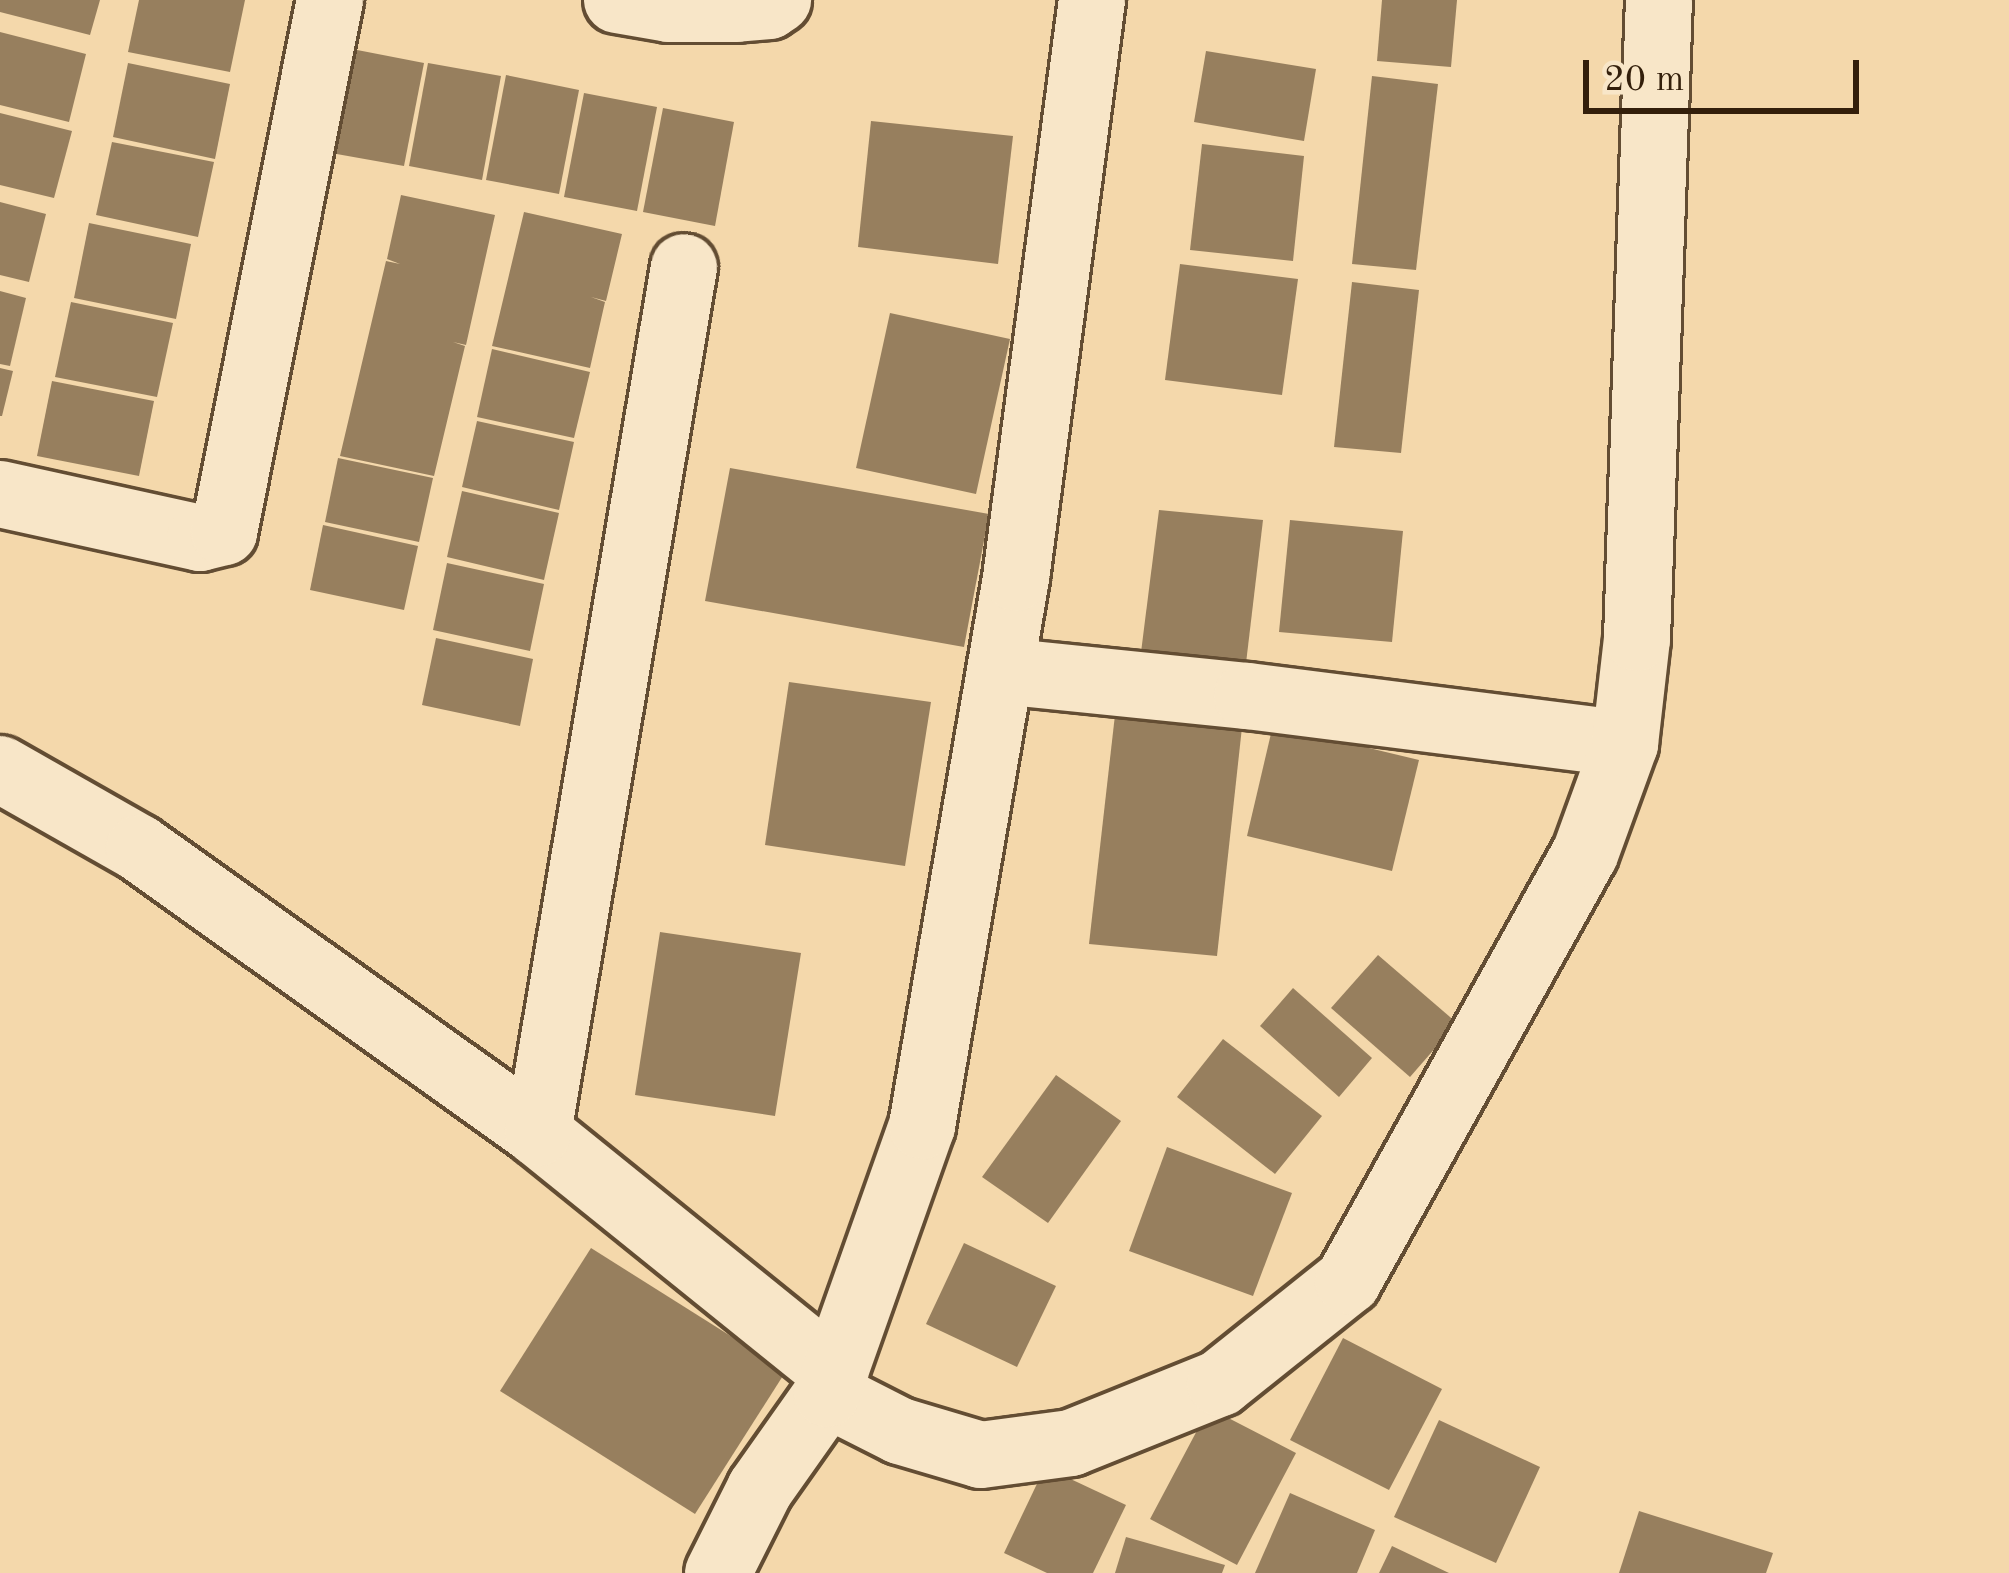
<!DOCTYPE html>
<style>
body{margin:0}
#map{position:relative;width:2009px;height:1573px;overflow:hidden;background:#f4d8ab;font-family:"Old Standard TT",serif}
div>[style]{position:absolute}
.building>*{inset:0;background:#977f5e}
.roads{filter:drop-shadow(3px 0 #634d33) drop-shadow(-3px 0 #634d33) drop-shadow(0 3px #634d33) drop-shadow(0 -3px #634d33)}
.minor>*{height:66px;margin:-33px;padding:0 33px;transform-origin:33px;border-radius:33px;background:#f8e6c8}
span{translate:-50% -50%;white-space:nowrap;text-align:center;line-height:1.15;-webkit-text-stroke:9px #f8e6c8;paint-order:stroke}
.scale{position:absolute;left:1583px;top:60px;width:276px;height:54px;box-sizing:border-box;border:6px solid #331f0b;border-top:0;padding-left:15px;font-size:36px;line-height:42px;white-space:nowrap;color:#331f0b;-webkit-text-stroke:9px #f8e6c8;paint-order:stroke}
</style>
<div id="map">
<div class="building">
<div style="clip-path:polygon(0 0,100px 0,90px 35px,0 12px)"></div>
<div style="clip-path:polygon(139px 0,245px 0,230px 72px,128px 52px)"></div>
<div style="clip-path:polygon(1382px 0,1457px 0,1451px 67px,1377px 61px)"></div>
<div style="clip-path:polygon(0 32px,86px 54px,69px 122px,0 105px)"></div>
<div style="clip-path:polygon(352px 49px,424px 63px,404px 166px,331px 153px)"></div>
<div style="clip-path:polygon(1206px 51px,1316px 69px,1304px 141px,1194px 122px)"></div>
<div style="clip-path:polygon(128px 63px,230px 84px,215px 159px,113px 137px)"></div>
<div style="clip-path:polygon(428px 63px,501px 76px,482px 180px,409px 166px)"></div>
<div style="clip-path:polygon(506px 75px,579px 90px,559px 194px,486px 180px)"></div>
<div style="clip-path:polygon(1372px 76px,1438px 84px,1416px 270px,1352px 264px)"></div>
<div style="clip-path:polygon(584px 93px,657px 107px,637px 211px,564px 197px)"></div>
<div style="clip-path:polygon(663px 108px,734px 122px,715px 226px,643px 212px)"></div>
<div style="clip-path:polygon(0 113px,72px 131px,54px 198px,0 185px)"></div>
<div style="clip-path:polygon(871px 121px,1013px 136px,998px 264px,858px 247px)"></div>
<div style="clip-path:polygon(112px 142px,214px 162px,198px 237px,96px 215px)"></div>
<div style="clip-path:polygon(1202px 144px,1304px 156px,1293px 261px,1190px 250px)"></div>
<div style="clip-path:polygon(401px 195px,495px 215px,466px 345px,453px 342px,465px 346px,434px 476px,340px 456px,386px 261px,400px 264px,387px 259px)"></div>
<div style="clip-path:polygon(0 202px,46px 214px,29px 282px,0 275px)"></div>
<div style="clip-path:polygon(524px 212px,622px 234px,606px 301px,591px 297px,605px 302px,590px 368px,492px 346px)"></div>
<div style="clip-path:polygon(89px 223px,191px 244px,176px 319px,74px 298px)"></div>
<div style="clip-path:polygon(1180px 264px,1298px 279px,1282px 395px,1165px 380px)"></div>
<div style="clip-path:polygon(1352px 282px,1419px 290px,1401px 453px,1334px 447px)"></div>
<div style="clip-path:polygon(0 291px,26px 298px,10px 366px,0 364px)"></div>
<div style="clip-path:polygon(71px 302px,173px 323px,157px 397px,55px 377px)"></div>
<div style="clip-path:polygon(890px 313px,1010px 339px,976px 494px,856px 468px)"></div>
<div style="clip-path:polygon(492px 349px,590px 372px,574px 438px,477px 417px)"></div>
<div style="clip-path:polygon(0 368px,13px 371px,2px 416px,0 416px)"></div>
<div style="clip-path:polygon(52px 381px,154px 401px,139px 476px,37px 456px)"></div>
<div style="clip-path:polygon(477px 421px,574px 442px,559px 510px,462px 487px)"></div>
<div style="clip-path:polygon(338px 458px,433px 478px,419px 542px,325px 522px)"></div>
<div style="clip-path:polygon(730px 468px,989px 514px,964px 647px,705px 601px)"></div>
<div style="clip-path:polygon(462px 491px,559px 513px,544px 580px,447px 557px)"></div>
<div style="clip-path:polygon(1159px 510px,1263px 520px,1244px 680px,1139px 668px)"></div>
<div style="clip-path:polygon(1290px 520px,1403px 531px,1392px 642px,1279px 632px)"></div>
<div style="clip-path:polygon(323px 525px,418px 546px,404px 610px,310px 590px)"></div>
<div style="clip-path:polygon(447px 563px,544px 584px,530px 651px,433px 630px)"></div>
<div style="clip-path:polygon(436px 638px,533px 659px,520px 726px,422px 705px)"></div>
<div style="clip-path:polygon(789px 682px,931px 702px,905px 866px,765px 845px)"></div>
<div style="clip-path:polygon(1116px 706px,1243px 718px,1217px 956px,1089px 944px)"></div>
<div style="clip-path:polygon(1273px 725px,1419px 760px,1392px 871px,1247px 836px)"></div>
<div style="clip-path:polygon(660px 932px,801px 953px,775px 1116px,635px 1095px)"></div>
<div style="clip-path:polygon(1378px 955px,1457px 1023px,1410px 1077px,1331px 1008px)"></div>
<div style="clip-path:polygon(1293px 988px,1372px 1058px,1339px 1097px,1260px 1026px)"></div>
<div style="clip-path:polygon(1223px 1039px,1322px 1116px,1275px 1174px,1177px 1097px)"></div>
<div style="clip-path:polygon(1056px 1075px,1121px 1121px,1048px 1223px,982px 1177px)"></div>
<div style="clip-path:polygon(1167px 1147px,1292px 1193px,1253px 1296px,1129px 1251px)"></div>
<div style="clip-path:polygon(964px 1243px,1056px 1286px,1017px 1367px,926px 1324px)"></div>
<div style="clip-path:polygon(591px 1248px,786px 1371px,695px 1514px,500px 1391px)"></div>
<div style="clip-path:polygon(1343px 1338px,1442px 1389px,1389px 1490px,1290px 1440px)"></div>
<div style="clip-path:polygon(1209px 1408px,1296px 1453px,1237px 1565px,1150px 1519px)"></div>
<div style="clip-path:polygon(1439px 1420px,1540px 1467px,1496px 1563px,1394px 1517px)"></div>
<div style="clip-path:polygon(1045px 1467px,1126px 1505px,1093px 1573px,1047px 1573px,1004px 1553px)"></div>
<div style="clip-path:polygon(1290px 1493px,1375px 1530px,1357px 1573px,1255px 1573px)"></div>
<div style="clip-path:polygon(1639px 1511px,1773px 1553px,1766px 1573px,1619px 1573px)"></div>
<div style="clip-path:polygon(1126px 1537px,1225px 1565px,1222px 1573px,1115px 1573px)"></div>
<div style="clip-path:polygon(1392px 1546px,1449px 1573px,1379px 1573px)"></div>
</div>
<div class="roads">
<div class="minor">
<div style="left:617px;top:0;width:53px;rotate:9.8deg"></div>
<div style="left:669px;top:9px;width:67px"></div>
<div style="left:736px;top:9px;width:33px;rotate:-5deg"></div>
<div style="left:769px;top:6px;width:11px;rotate:-34deg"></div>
<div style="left:0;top:494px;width:205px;rotate:12.4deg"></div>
<div style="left:200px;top:538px;width:25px;rotate:-14deg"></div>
<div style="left:224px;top:532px;width:542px;rotate:-78.73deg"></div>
<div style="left:1001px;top:671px;width:247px;rotate:5.8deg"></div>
<div style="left:1247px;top:696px;width:381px;rotate:7.2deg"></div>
<div style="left:0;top:769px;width:160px;rotate:29.6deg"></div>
<div style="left:139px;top:848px;width:490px;rotate:35.5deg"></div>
<div style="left:538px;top:1133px;width:382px;rotate:38.9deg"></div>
<div style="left:538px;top:1133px;width:878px;rotate:-80.43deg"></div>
<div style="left:827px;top:1394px;width:82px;rotate:26.9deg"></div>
<div style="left:900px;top:1431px;width:84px;rotate:16.5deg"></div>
<div style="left:981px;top:1455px;width:91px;rotate:-7.6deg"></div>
<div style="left:1071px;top:1443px;width:161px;rotate:-21.9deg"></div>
<div style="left:1220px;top:1383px;width:164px;rotate:-38.6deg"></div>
<div style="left:1348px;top:1281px;width:488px;rotate:-61deg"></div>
<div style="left:1585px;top:854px;width:117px;rotate:-70deg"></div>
<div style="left:1625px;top:744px;width:107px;rotate:-83.5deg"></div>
<div style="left:1637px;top:638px;width:638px;rotate:-88.03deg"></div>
<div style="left:718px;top:1573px;width:94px;rotate:-63.4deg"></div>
<div style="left:760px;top:1489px;width:116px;rotate:-54.8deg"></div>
<div style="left:827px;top:1394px;width:284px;rotate:-70.5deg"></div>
<div style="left:922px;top:1126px;width:556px;rotate:-80.27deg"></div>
<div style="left:1016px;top:578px;width:583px;rotate:-82.51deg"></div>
</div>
</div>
<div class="scale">20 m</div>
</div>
